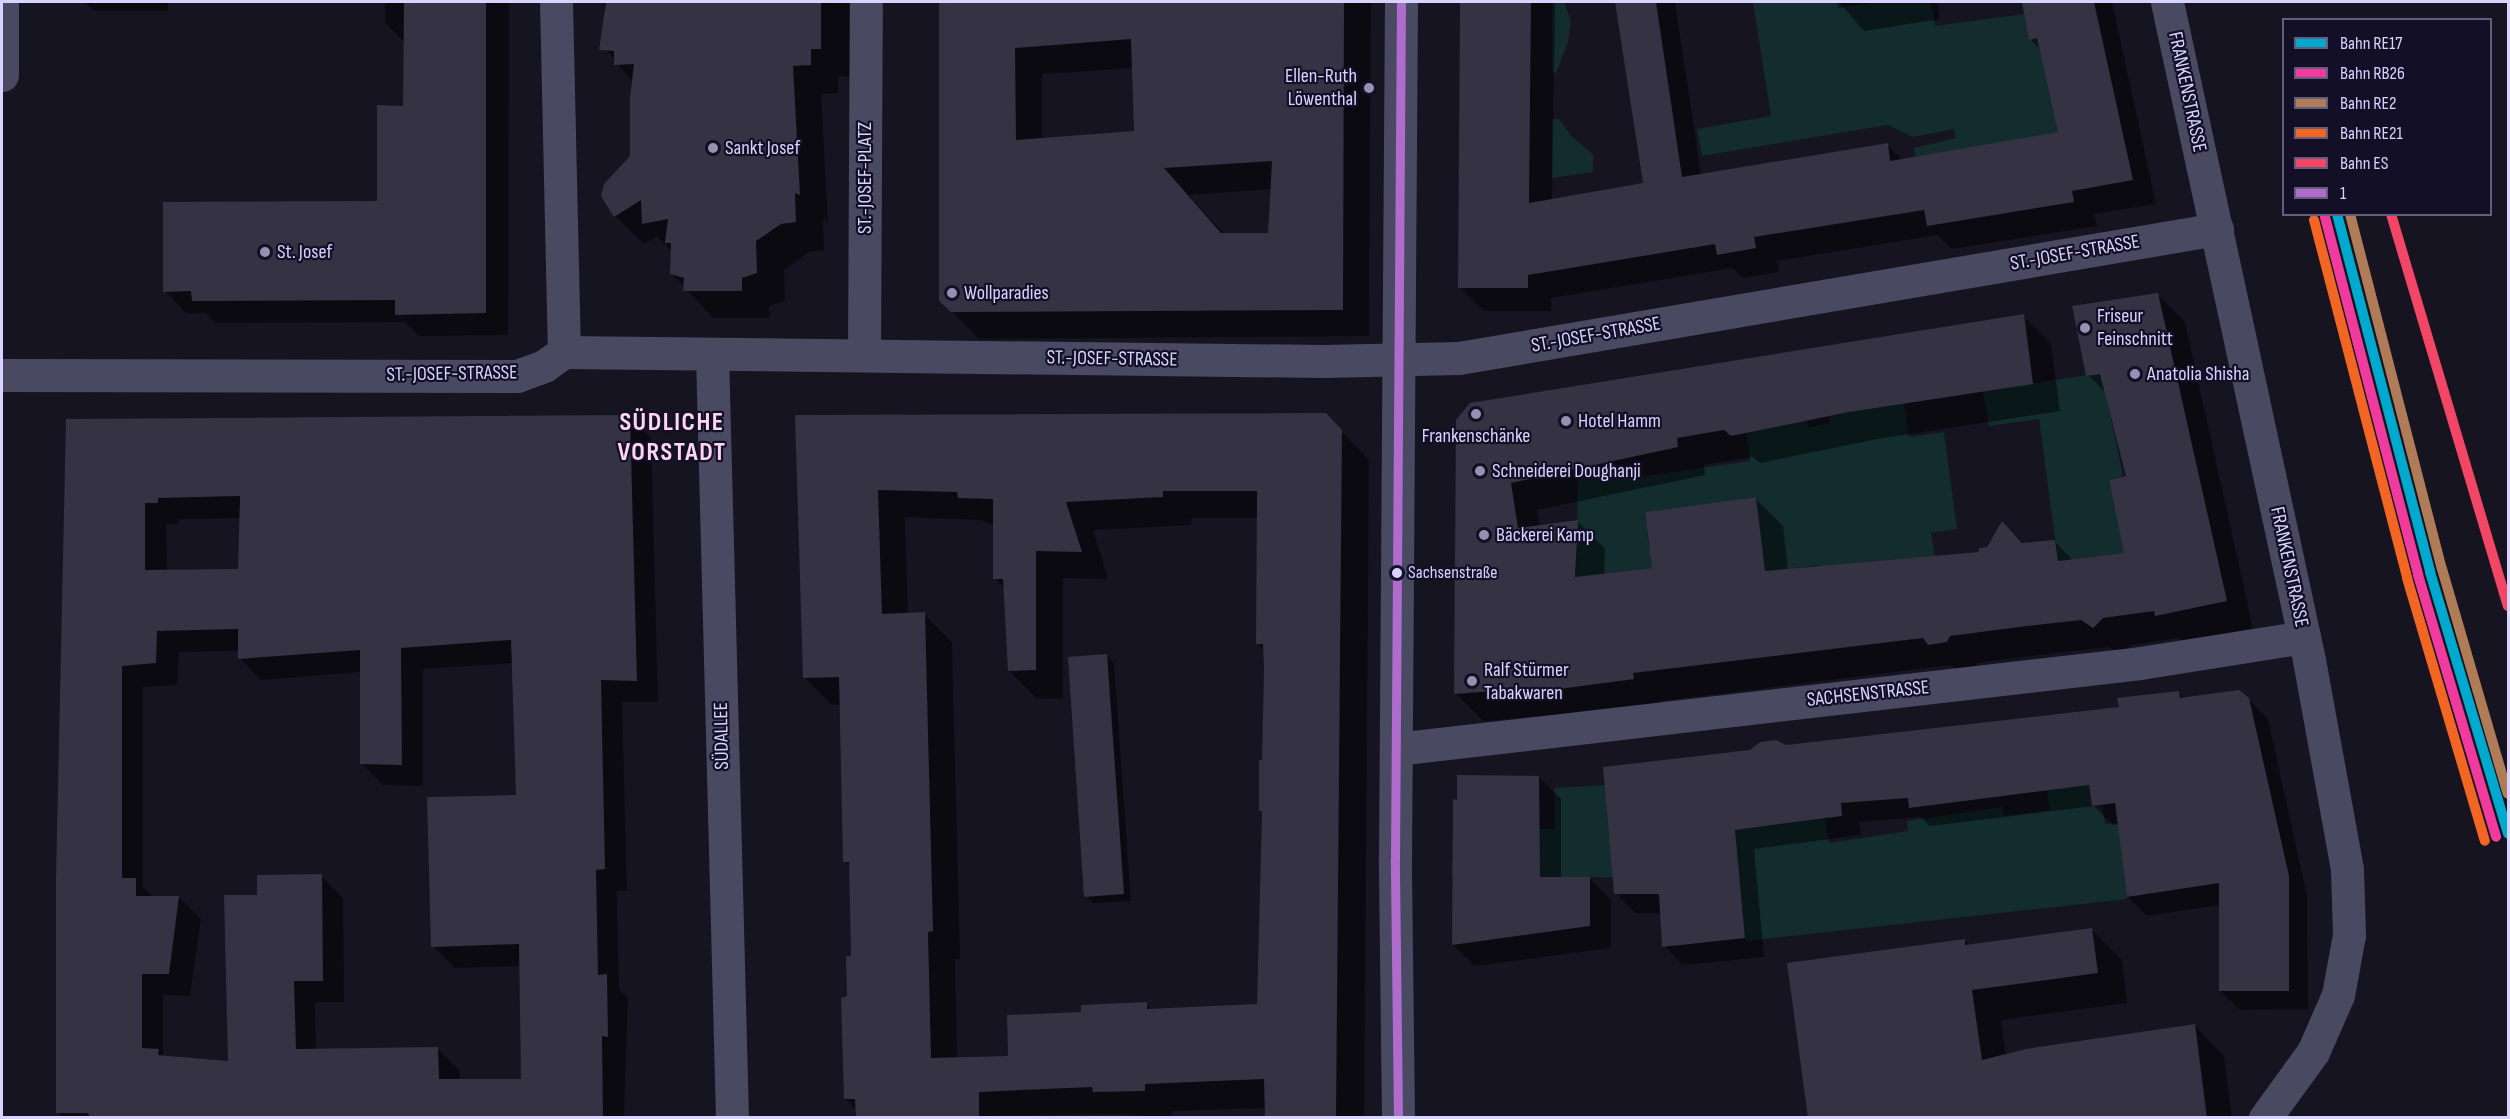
<!DOCTYPE html>
<meta charset="utf-8">
<style>
body{margin:0}
#map{position:relative;width:2510px;height:1119px;overflow:hidden;background:#161421;font-family:"Sofia Sans Condensed",sans-serif}
div>[style]{position:absolute}
.green>*{inset:0;background:#132c2d}
.shadow>*{inset:0;background:#0007}
.building>*{inset:0;background:#343243}
.minor>*{height:33px;margin:-16.5px;padding:0 16.5px;transform-origin:16.5px;border-radius:16.5px;background:#4a4962}
.tertiary>*{height:33px;margin:-16.5px;padding:0 16.5px;transform-origin:16.5px;border-radius:16.5px;background:#4a4962}
.bus-1>*{height:9px;margin:-4.5px;padding:0 4.5px;transform-origin:4.5px;border-radius:4.5px;background:#b06ccc}
.rail-1>*{height:10px;margin:-5px;padding:0 5px;transform-origin:5px;border-radius:5px;background:#00a9ce}
.rail-2>*{height:10px;margin:-5px;padding:0 5px;transform-origin:5px;border-radius:5px;background:#f13a9d}
.rail-3>*{height:10px;margin:-5px;padding:0 5px;transform-origin:5px;border-radius:5px;background:#b07c57}
.rail-4>*{height:10px;margin:-5px;padding:0 5px;transform-origin:5px;border-radius:5px;background:#f26522}
.rail-5>*{height:10px;margin:-5px;padding:0 5px;transform-origin:5px;border-radius:5px;background:#f34667}
.dots>*{width:16px;height:16px;translate:-50% -50%;box-sizing:border-box;border:3px solid #130f26;border-radius:50%}
span{translate:-50% -50%;white-space:nowrap;text-align:center;line-height:1.15;-webkit-text-stroke:4.5px #130f26;paint-order:stroke}
.bus-label{font-size:18px;color:#d9d4ff}
.left{translate:0 -50%;text-align:left}
.poi-label{font-size:20px;color:#d9d4ff}
.right{translate:-100% -50%;text-align:right}
.street-label{font-size:20px;color:#d9d4ff}
.district-label{font-size:26px;color:#ffd6f0;font-weight:700;letter-spacing:1.5px}
.frame{position:absolute;inset:0;border:3px solid #d9d4ff;pointer-events:none}
.legend{position:absolute;left:2282px;top:18px;width:210px;height:198px;box-sizing:border-box;background:#130f26;border:2px solid #625e7d;margin:0;padding:8px 10px;list-style:none;font-size:18px;color:#d9d4ff}
.legend li{display:flex;align-items:center;gap:12px;height:30px}
.legend b{width:30px;border:2px solid #625e7d}
</style>
<div id="map">
<div class="green">
<div style="clip-path:polygon(1552px 2px,1564px 2px,1571px 21px,1568px 42px,1556px 73px,1552px 72px)"></div>
<div style="clip-path:polygon(1753px 2px,1837px 2px,1839px 8px,1879px 2px,1931px 2px,1935px 26px,2024px 14px,2029px 39px,2037px 38px,2065px 160px,1916px 157px,1914px 148px,1956px 138px,1954px 129px,1913px 137px,1888px 125px,1702px 156px,1697px 129px,1771px 116px)"></div>
<div style="clip-path:polygon(1552px 119px,1559px 119px,1571px 136px,1593px 154px,1593px 172px,1552px 178px)"></div>
<div style="clip-path:polygon(2106px 372px,2109px 409px,2123px 476px,2109px 480px,2122px 535px,2137px 532px,2124px 553px,2058px 561px,2039px 419px,1989px 426px,1983px 391px)"></div>
<div style="clip-path:polygon(evenodd,1904px 402px,1909px 437px,1944px 432px,1957px 529px,1931px 533px,1935px 558px,1898px 572px,1896px 559px,1849px 564px,1821px 577px,1819px 565px,1793px 568px,1794px 581px,1650px 568px,1576px 577px,1578px 473px,1626px 466px,1633px 478px,1750px 461px,1747px 433px,1806px 414px,1808px 428px,1830px 423px,1829px 417px,1849px 412px,1904px 402px,1756px 497px,1760px 534px,1649px 548px,1645px 512px,1756px 497px)"></div>
<div style="clip-path:polygon(1605px 785px,1609px 837px,1737px 829px,1825px 819px,1829px 843px,1908px 831px,1907px 821px,2002px 807px,2004px 816px,2050px 810px,2047px 790px,2089px 785px,2092px 806px,2102px 805px,2105px 824px,2118px 823px,2127px 899px,1746px 941px,1739px 879px,1580px 877px,1580px 890px,1494px 876px,1452px 875px,1452px 862px,1531px 862px,1532px 829px,1555px 829px,1554px 788px)"></div>
</div>
<div class="shadow">
<div style="clip-path:polygon(84px 2px,168px 2px,168px 11px,94px 11px)"></div>
<div style="clip-path:polygon(385px 2px,509px 2px,508px 335px,419px 336px,405px 322px,216px 323px,206px 313px,187px 314px,165px 291px,379px 203px,405px 107px,405px 43px,385px 23px)"></div>
<div style="clip-path:polygon(604px 2px,850px 2px,850px 77px,838px 76px,838px 93px,821px 94px,828px 222px,823px 219px,824px 250px,809px 252px,784px 270px,785px 301px,769px 306px,770px 318px,713px 318px,671px 273px,672px 251px,657px 236px,644px 244px,615px 216px,603px 196px,632px 157px,633px 83px,606px 49px)"></div>
<div style="clip-path:polygon(evenodd,940px 2px,1371px 2px,1369px 336px,979px 339px,941px 300px,940px 2px,1133px 68px,1135px 133px,1042px 140px,1042px 74px,1133px 68px,940px 2px,1272px 189px,1270px 235px,1224px 234px,1189px 195px,1272px 189px)"></div>
<div style="clip-path:polygon(1462px 2px,1555px 2px,1552px 200px,1645px 185px,1617px 2px,1675px 2px,1701px 175px,1887px 145px,1903px 160px,2060px 133px,2042px 51px,2030px 39px,2024px 2px,2112px 2px,2156px 204px,2094px 214px,2097px 226px,1952px 249px,1937px 235px,1777px 261px,1779px 272px,1743px 278px,1732px 268px,1551px 298px,1551px 311px,1484px 311px,1460px 287px)"></div>
<div style="clip-path:polygon(1839px 2px,1937px 2px,1940px 19px,1864px 31px)"></div>
<div style="clip-path:polygon(2158px 295px,2185px 322px,2253px 628px,2184px 643px,2179px 638px,2131px 645px,2121px 655px,2109px 647px,2055px 653px,1977px 663px,1974px 670px,1957px 672px,1951px 665px,1660px 701px,1661px 706px,1483px 721px,1456px 694px,1458px 421px,2023px 316px,2051px 344px,2060px 411px,1877px 439px,1760px 463px,1753px 457px,1704px 465px,1705px 475px,1537px 510px,1540px 527px,1578px 522px,1605px 549px,1604px 575px,1653px 570px,1756px 499px,1783px 526px,1788px 571px,1981px 554px,2003px 523px,2024px 544px,2054px 541px,2074px 561px,2126px 555px,2127px 477px,2106px 393px,2088px 375px)"></div>
<div style="clip-path:polygon(evenodd,1325px 414px,1369px 460px,1364px 1118px,1267px 1118px,1266px 1108px,1172px 1111px,1172px 1118px,1117px 1114px,857px 1118px,857px 1110px,845px 1099px,853px 958px,851px 867px,845px 861px,842px 705px,832px 705px,804px 677px,797px 416px,1325px 414px,905px 517px,981px 520px,994px 526px,995px 578px,1005px 589px,1009px 671px,1037px 699px,1063px 698px,1063px 578px,1108px 579px,1093px 530px,1191px 525px,1191px 518px,1259px 518px,1258px 644px,1265px 651px,1258px 1006px,1152px 1010px,1146px 1004px,1082px 1013px,1010px 1058px,957px 1059px,955px 959px,960px 959px,952px 642px,924px 614px,908px 614px,905px 517px)"></div>
<div style="clip-path:polygon(evenodd,629px 416px,651px 438px,658px 702px,622px 702px,627px 891px,617px 891px,619px 989px,628px 998px,624px 1118px,63px 1118px,58px 1112px,68px 420px,629px 416px,241px 518px,239px 571px,167px 571px,166px 524px,179px 524px,179px 519px,241px 518px,629px 416px,239px 651px,240px 658px,261px 680px,362px 672px,361px 763px,383px 785px,423px 786px,423px 669px,513px 663px,517px 796px,433px 946px,455px 968px,521px 966px,523px 1080px,460px 1081px,459px 1070px,437px 1048px,316px 1050px,315px 1002px,344px 1002px,343px 898px,321px 876px,259px 896px,229px 1062px,163px 1055px,163px 995px,190px 996px,201px 919px,179px 897px,154px 898px,143px 887px,143px 687px,177px 685px,179px 652px,239px 651px)"></div>
<div style="clip-path:polygon(1107px 656px,1114px 663px,1131px 901px,1093px 903px,1086px 896px)"></div>
<div style="clip-path:polygon(2178px 692px,2185px 699px,2248px 699px,2268px 719px,2307px 896px,2308px 1009px,2240px 1010px,2220px 991px,2220px 905px,2147px 916px,2128px 897px,2119px 824px,2113px 825px,2094px 806px,1930px 826px,1921px 817px,1859px 822px,1861px 835px,1754px 849px,1764px 957px,1683px 965px,1664px 946px,1661px 913px,1635px 913px,1616px 893px,1786px 747px,2120px 708px)"></div>
<div style="clip-path:polygon(1539px 777px,1561px 799px,1561px 878px,1589px 878px,1611px 900px,1611px 948px,1475px 966px,1453px 945px)"></div>
<div style="clip-path:polygon(2092px 930px,2122px 960px,2127px 1003px,2001px 1020px,2006px 1055px,2195px 1026px,2224px 1056px,2232px 1118px,1809px 1118px,1965px 941px,1970px 946px)"></div>
</div>
<div class="building">
<div style="clip-path:polygon(404px 2px,486px 2px,486px 313px,395px 315px,395px 300px,192px 301px,191px 291px,163px 292px,163px 202px,377px 201px,377px 105px,403px 106px)"></div>
<div style="clip-path:polygon(606px 2px,821px 2px,821px 49px,811px 49px,811px 65px,793px 66px,800px 195px,795px 193px,796px 222px,781px 224px,756px 241px,757px 273px,742px 278px,742px 291px,683px 291px,684px 278px,670px 274px,671px 243px,665px 243px,668px 219px,642px 224px,641px 200px,614px 217px,601px 196px,604px 184px,630px 156px,630px 98px,634px 64px,614px 65px,614px 51px,599px 50px)"></div>
<div style="clip-path:polygon(evenodd,939px 2px,1344px 2px,1343px 310px,951px 312px,939px 301px,939px 2px,1131px 39px,1134px 131px,1016px 140px,1015px 48px,1131px 39px,939px 2px,1272px 161px,1268px 233px,1221px 233px,1164px 168px,1272px 161px)"></div>
<div style="clip-path:polygon(1460px 2px,1531px 2px,1529px 203px,1643px 183px,1615px 2px,1656px 2px,1682px 177px,1888px 143px,1890px 161px,2058px 132px,2037px 38px,2029px 40px,2022px 2px,2094px 2px,2133px 180px,2072px 191px,2074px 202px,1927px 226px,1924px 210px,1754px 237px,1756px 248px,1717px 255px,1715px 244px,1528px 275px,1528px 288px,1458px 288px)"></div>
<div style="clip-path:polygon(2158px 293px,2227px 601px,2155px 616px,2154px 611px,2103px 618px,2093px 628px,2081px 620px,2027px 626px,1950px 636px,1947px 642px,1928px 645px,1923px 638px,1633px 673px,1634px 679px,1552px 690px,1496px 697px,1493px 691px,1454px 694px,1456px 420px,1470px 403px,2024px 314px,2033px 384px,1849px 412px,1731px 436px,1724px 430px,1677px 438px,1678px 447px,1511px 483px,1518px 528px,1578px 520px,1575px 577px,1652px 568px,1645px 512px,1756px 497px,1765px 571px,1979px 552px,1979px 548px,1987px 547px,2002px 521px,2022px 543px,2055px 540px,2058px 561px,2124px 553px,2109px 480px,2126px 476px,2100px 374px,2086px 376px,2072px 306px)"></div>
<div style="clip-path:polygon(evenodd,1326px 413px,1342px 430px,1336px 1118px,1265px 1118px,1264px 1079px,1145px 1084px,1145px 1091px,1093px 1092px,1092px 1087px,979px 1092px,979px 1118px,856px 1118px,855px 1099px,844px 1099px,841px 998px,847px 996px,846px 956px,851px 956px,849px 862px,843px 862px,839px 677px,803px 678px,795px 415px,1326px 413px,878px 490px,957px 492px,958px 498px,993px 499px,993px 579px,1003px 579px,1008px 671px,1036px 670px,1036px 551px,1082px 552px,1066px 502px,1163px 497px,1163px 491px,1257px 491px,1256px 644px,1263px 644px,1264px 668px,1262px 760px,1259px 760px,1259px 811px,1262px 811px,1257px 1004px,1147px 1009px,1147px 1002px,1081px 1005px,1081px 1012px,1007px 1015px,1008px 1056px,931px 1058px,928px 932px,933px 931px,925px 612px,882px 614px,878px 490px)"></div>
<div style="clip-path:polygon(evenodd,630px 415px,637px 681px,601px 680px,605px 869px,596px 870px,598px 975px,607px 974px,608px 1037px,602px 1036px,603px 1118px,90px 1118px,88px 1113px,56px 1113px,56px 878px,66px 419px,630px 415px,240px 496px,238px 569px,145px 570px,145px 503px,158px 503px,158px 498px,240px 496px,630px 415px,238px 629px,238px 659px,360px 650px,360px 764px,402px 765px,401px 648px,511px 640px,516px 795px,427px 797px,431px 947px,519px 944px,521px 1079px,439px 1079px,438px 1047px,296px 1049px,294px 981px,323px 981px,322px 874px,257px 875px,257px 895px,224px 895px,228px 1061px,158px 1055px,159px 1049px,142px 1048px,142px 974px,169px 974px,179px 896px,136px 896px,136px 878px,122px 878px,122px 666px,156px 663px,157px 631px,238px 629px)"></div>
<div style="clip-path:polygon(1107px 654px,1124px 894px,1084px 897px,1068px 657px)"></div>
<div style="clip-path:polygon(2239px 690px,2249px 698px,2289px 876px,2289px 991px,2219px 991px,2219px 883px,2127px 897px,2115px 803px,2092px 806px,2089px 785px,1909px 808px,1908px 798px,1841px 803px,1842px 816px,1735px 830px,1745px 938px,1662px 947px,1659px 894px,1614px 894px,1603px 767px,1750px 750px,1760px 742px,1776px 740px,1786px 745px,2119px 707px,2117px 698px,2179px 691px,2180px 698px)"></div>
<div style="clip-path:polygon(1457px 775px,1539px 776px,1540px 877px,1590px 877px,1590px 926px,1452px 945px,1453px 799px,1457px 800px)"></div>
<div style="clip-path:polygon(2092px 928px,2098px 973px,1972px 990px,1982px 1060px,2026px 1049px,2195px 1024px,2207px 1118px,1808px 1118px,1787px 963px,1965px 939px,1965px 945px)"></div>
</div>
<div class="minor">
<div style="left:556px;top:2px;width:350px;rotate:88.7deg"></div>
<div style="left:2167px;top:2px;width:673px;rotate:77.82deg"></div>
<div style="left:2309px;top:660px;width:213px;rotate:79.7deg"></div>
<div style="left:2347px;top:870px;width:65px;rotate:88.2deg"></div>
<div style="left:2349px;top:935px;width:61px;rotate:100.4deg"></div>
<div style="left:2338px;top:995px;width:62px;rotate:113.7deg"></div>
<div style="left:2313px;top:1052px;width:82px;rotate:126deg"></div>
<div style="left:2px;top:75px;width:73px;rotate:-90deg"></div>
<div style="left:712px;top:354px;width:764px;rotate:88.5deg"></div>
<div style="left:864px;top:355px;width:353px;rotate:-89.7deg"></div>
<div style="left:2px;top:375px;width:515px;rotate:0.11deg"></div>
<div style="left:517px;top:376px;width:29px;rotate:-20deg"></div>
<div style="left:544px;top:366px;width:24px;rotate:-35deg"></div>
<div style="left:564px;top:352px;width:760px;rotate:0.68deg"></div>
<div style="left:1324px;top:361px;width:135px;rotate:-1.3deg"></div>
<div style="left:1459px;top:358px;width:769px;rotate:-9.66deg"></div>
<div style="left:1396px;top:749px;width:749px;rotate:-6.59deg"></div>
<div style="left:2140px;top:663px;width:166px;rotate:-9deg"></div>
</div>
<div class="tertiary">
<div style="left:1398px;top:1118px;width:259px;rotate:-90.7deg"></div>
<div style="left:1395px;top:859px;width:857px;rotate:-89.6deg"></div>
</div>
<div class="bus-1">
<div style="left:1398px;top:1118px;width:259px;rotate:-90.7deg"></div>
<div style="left:1395px;top:859px;width:857px;rotate:-89.6deg"></div>
</div>
<div class="rail-1">
<div style="left:2337px;top:214px;width:370px;rotate:75.4deg"></div>
<div style="left:2430px;top:572px;width:273px;rotate:73.4deg"></div>
</div>
<div class="rail-2">
<div style="left:2325px;top:217px;width:370px;rotate:75.4deg"></div>
<div style="left:2418px;top:575px;width:273px;rotate:73.4deg"></div>
</div>
<div class="rail-3">
<div style="left:2350px;top:214px;width:367px;rotate:75.5deg"></div>
<div style="left:2442px;top:569px;width:234px;rotate:73.7deg"></div>
</div>
<div class="rail-4">
<div style="left:2314px;top:220px;width:370px;rotate:75.4deg"></div>
<div style="left:2407px;top:578px;width:274px;rotate:73.5deg"></div>
</div>
<div class="rail-5">
<div style="left:2391px;top:214px;width:409px;rotate:73.4deg"></div>
</div>
<div class="dots">
<div style="left:1369px;top:88px;background:#9591b1"></div>
<div style="left:713px;top:148px;background:#9591b1"></div>
<div style="left:265px;top:252px;background:#9591b1"></div>
<div style="left:952px;top:293px;background:#9591b1"></div>
<div style="left:2085px;top:328px;background:#9591b1"></div>
<div style="left:2135px;top:374px;background:#9591b1"></div>
<div style="left:1476px;top:414px;background:#9591b1"></div>
<div style="left:1566px;top:421px;background:#9591b1"></div>
<div style="left:1480px;top:471px;background:#9591b1"></div>
<div style="left:1484px;top:535px;background:#9591b1"></div>
<div style="left:1397px;top:573px;background:#d9d4ff"></div>
<div style="left:1472px;top:681px;background:#9591b1"></div>
</div>
<div class="bus-label">
<span class="left" style="left:1408px;top:573px">Sachsenstraße</span>
</div>
<div class="poi-label">
<span class="right" style="left:1357px;top:88px">Ellen-Ruth<br>Löwenthal</span>
<span class="left" style="left:725px;top:148px">Sankt Josef</span>
<span class="left" style="left:277px;top:252px">St. Josef</span>
<span class="left" style="left:964px;top:293px">Wollparadies</span>
<span class="left" style="left:2097px;top:328px">Friseur<br>Feinschnitt</span>
<span class="left" style="left:2147px;top:374px">Anatolia Shisha</span>
<span class="left" style="left:1578px;top:421px">Hotel Hamm</span>
<span style="left:1476px;top:436px">Frankenschänke</span>
<span class="left" style="left:1492px;top:471px">Schneiderei Doughanji</span>
<span class="left" style="left:1496px;top:535px">Bäckerei Kamp</span>
<span class="left" style="left:1484px;top:682px">Ralf Stürmer<br>Tabakwaren</span>
</div>
<div class="street-label">
<span style="left:2187px;top:92px;rotate:78deg">FRANKENSTRASSE</span>
<span style="left:865px;top:178px;rotate:-90deg">ST.-JOSEF-PLATZ</span>
<span style="left:2075px;top:253px;rotate:-10deg">ST.-JOSEF-STRASSE</span>
<span style="left:1596px;top:335px;rotate:-10deg">ST.-JOSEF-STRASSE</span>
<span style="left:1112px;top:359px;rotate:1deg">ST.-JOSEF-STRASSE</span>
<span style="left:452px;top:374px;rotate:-1deg">ST.-JOSEF-STRASSE</span>
<span style="left:2289px;top:567px;rotate:78deg">FRANKENSTRASSE</span>
<span style="left:1868px;top:694px;rotate:-6deg">SACHSENSTRASSE</span>
<span style="left:722px;top:736px;rotate:-91deg">SÜDALLEE</span>
</div>
<div class="district-label">
<span style="left:672px;top:438px">SÜDLICHE<br>VORSTADT</span>
</div>
<div class="frame"></div>
<ul class="legend">
<li><b style="height:8px;background:#00a9ce"></b>Bahn RE17</li>
<li><b style="height:8px;background:#f13a9d"></b>Bahn RB26</li>
<li><b style="height:8px;background:#b07c57"></b>Bahn RE2</li>
<li><b style="height:8px;background:#f26522"></b>Bahn RE21</li>
<li><b style="height:8px;background:#f34667"></b>Bahn ES</li>
<li><b style="height:8px;background:#b06ccc"></b>1</li>
</ul>
</div>
